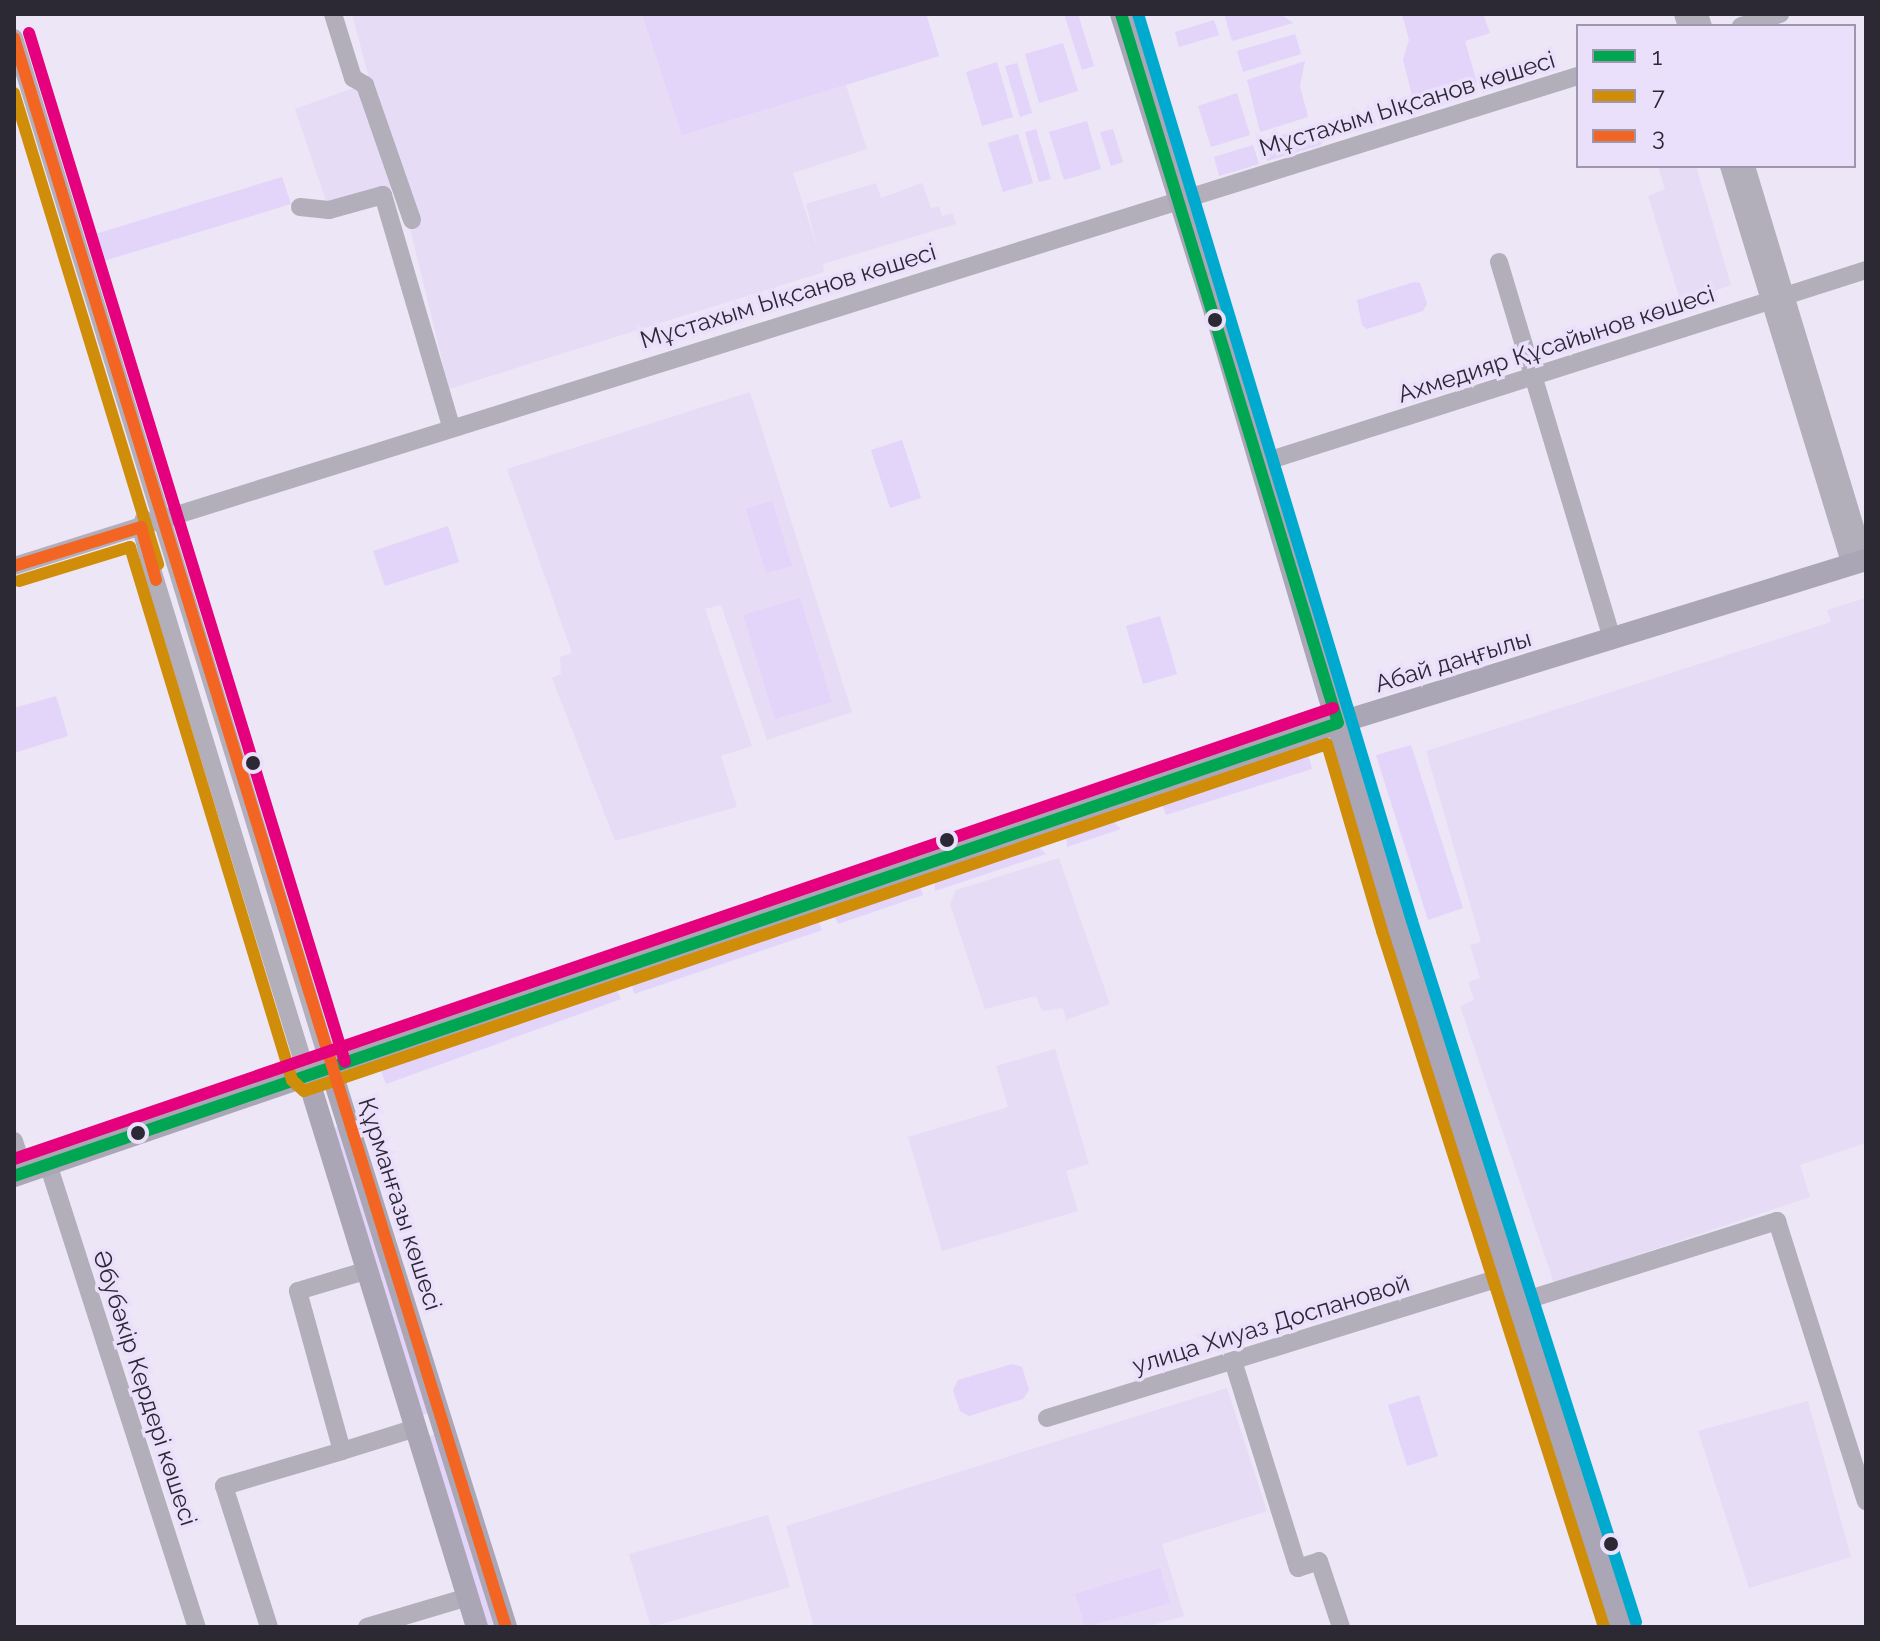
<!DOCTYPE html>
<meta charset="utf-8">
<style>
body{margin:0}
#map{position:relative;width:1880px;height:1641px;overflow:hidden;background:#ece6f6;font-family:Raleway,sans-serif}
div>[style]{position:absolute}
.built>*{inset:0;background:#e6dcf6}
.green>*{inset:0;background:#e3d4fa}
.minor>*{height:18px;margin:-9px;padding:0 9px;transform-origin:9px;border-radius:9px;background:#b2aeba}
.major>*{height:22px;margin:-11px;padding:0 11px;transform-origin:11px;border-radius:11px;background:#aba6b5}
.bus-1>*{height:12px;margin:-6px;padding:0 6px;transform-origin:6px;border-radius:6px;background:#00a651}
.bus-2>*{height:12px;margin:-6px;padding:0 6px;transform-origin:6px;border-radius:6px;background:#cf8d0a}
.bus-3>*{height:12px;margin:-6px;padding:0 6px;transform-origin:6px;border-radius:6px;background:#f26522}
.bus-4>*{height:12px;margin:-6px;padding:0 6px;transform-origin:6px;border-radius:6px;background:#e5007d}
.bus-5>*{height:12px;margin:-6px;padding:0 6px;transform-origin:6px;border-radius:6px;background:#00a9ce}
.dots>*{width:22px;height:22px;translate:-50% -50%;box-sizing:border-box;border:4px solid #eae0fc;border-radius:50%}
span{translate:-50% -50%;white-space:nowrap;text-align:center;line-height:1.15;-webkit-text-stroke:7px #eae0fc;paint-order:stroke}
.street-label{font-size:24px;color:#2d2934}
.frame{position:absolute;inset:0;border:16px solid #2d2934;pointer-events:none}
.legend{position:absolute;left:1576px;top:24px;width:280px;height:144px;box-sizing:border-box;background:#eae0fc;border:2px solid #9e97ac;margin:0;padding:10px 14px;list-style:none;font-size:24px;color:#2d2934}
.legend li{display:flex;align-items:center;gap:16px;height:40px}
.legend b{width:40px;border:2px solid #9e97ac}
</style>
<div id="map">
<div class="built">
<div style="clip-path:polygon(352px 14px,926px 14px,939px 56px,846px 85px,867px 149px,793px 173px,818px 250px,806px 204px,876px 183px,881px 198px,922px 183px,931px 208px,939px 206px,942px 216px,953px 213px,956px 224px,823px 264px,824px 272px,449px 389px,400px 187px,328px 207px,295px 109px,370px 82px)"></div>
<div style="clip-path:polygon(1658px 166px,1696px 166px,1731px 285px,1681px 303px,1648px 196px,1665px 189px)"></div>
<div style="clip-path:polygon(750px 392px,852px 712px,767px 740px,721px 605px,705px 609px,752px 746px,721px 756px,737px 807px,615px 841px,552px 678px,561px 674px,560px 657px,572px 653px,507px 469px)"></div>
<div style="clip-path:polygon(1866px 598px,1866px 1143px,1800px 1165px,1810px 1197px,1554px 1283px,1460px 1006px,1474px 1000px,1468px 982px,1480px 978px,1470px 945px,1481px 942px,1426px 751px,1831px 622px,1827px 610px)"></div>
<div style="clip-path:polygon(1059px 858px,1110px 1004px,1066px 1020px,1063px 1008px,1042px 1011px,1036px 996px,985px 1009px,950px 904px,956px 890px)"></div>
<div style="clip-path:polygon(1055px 1049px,1089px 1164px,1066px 1171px,1078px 1211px,942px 1251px,908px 1137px,1008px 1107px,996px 1066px)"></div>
<div style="clip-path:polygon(1227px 1388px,1267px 1511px,1162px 1544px,1184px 1616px,1145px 1627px,814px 1627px,786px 1526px)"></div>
<div style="clip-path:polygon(1808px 1401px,1851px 1557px,1749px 1588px,1698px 1431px)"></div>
<div style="clip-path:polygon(768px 1515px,790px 1587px,651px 1627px,629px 1554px)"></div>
</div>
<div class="green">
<div style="clip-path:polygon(642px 14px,926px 14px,939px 56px,682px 135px)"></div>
<div style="clip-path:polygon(1064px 14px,1078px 14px,1094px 66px,1082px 70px)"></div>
<div style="clip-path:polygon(1224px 14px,1280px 14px,1293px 23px,1232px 41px)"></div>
<div style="clip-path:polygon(1402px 14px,1483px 14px,1490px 33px,1465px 41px,1477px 83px,1414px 103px,1403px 60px,1409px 40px)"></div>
<div style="clip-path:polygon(1214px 20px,1219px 35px,1179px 47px,1175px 32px)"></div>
<div style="clip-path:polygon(1295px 34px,1301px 54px,1243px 72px,1237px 51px)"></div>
<div style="clip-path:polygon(1063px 43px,1078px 91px,1039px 103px,1025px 54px)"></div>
<div style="clip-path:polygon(1305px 61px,1300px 86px,1308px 117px,1260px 132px,1247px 80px)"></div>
<div style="clip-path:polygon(997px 62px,1013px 117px,982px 126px,966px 72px)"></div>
<div style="clip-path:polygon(1017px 63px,1032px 113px,1020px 117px,1005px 66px)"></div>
<div style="clip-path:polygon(1237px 93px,1250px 135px,1211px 147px,1198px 106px)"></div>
<div style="clip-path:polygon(1087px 121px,1101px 169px,1064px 180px,1049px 132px)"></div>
<div style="clip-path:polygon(1329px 121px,1321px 145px,1267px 161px,1261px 141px)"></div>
<div style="clip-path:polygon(1036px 129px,1051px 179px,1039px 182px,1025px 132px)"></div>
<div style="clip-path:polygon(1113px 129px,1123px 162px,1111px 166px,1100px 132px)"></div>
<div style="clip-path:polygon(1018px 134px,1033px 183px,1003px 192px,988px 143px)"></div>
<div style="clip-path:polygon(1253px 145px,1259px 164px,1219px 176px,1214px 157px)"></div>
<div style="clip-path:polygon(282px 177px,291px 204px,97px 263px,89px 236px)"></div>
<div style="clip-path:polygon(1414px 282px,1420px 283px,1427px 304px,1423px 311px,1367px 329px,1362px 325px,1357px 300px)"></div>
<div style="clip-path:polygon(902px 440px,921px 498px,890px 508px,871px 450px)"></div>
<div style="clip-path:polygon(772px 501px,792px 566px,766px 573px,746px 509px)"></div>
<div style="clip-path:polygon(448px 526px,459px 562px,385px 586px,373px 551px)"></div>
<div style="clip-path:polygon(800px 598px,832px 702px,775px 719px,743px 615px)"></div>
<div style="clip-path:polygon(1160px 616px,1177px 674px,1143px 684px,1126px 626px)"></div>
<div style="clip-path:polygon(56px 696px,68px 736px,14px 753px,14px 708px)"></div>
<div style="clip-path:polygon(1411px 745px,1463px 908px,1428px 920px,1376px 755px)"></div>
<div style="clip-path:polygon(1307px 750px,1312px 769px,1166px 815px,1161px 802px,1166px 797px)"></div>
<div style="clip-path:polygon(1092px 821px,1113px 821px,1121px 829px,1067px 847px,1066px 829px)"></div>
<div style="clip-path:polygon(1032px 841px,1046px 854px,935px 891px,934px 872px)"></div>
<div style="clip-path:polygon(916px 876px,923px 895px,838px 924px,833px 913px,837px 905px)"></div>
<div style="clip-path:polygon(813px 909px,822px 930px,634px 994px,630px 976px)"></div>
<div style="clip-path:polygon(612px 982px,621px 999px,386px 1084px,378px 1063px)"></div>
<div style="clip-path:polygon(340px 1126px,429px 1413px,420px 1416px,331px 1129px)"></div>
<div style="clip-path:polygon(1012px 1364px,1022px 1367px,1029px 1390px,1023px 1399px,969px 1416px,960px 1411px,953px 1390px,958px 1380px)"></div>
<div style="clip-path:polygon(1419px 1395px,1438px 1456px,1407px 1466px,1388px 1405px)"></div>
<div style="clip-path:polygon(436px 1434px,496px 1627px,485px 1627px,427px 1437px)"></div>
<div style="clip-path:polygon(1160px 1568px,1170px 1603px,1085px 1627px,1075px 1594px)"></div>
</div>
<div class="minor">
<div style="left:333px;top:14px;width:67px;rotate:72.6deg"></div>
<div style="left:353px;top:78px;width:14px;rotate:30deg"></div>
<div style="left:365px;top:85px;width:143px;rotate:70.8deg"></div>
<div style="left:1683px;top:14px;width:13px;rotate:72deg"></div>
<div style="left:1699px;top:14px;width:13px;rotate:72deg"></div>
<div style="left:1741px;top:26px;width:41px;rotate:-17.1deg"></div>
<div style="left:14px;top:38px;width:1076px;rotate:72.93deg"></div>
<div style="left:1729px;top:166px;width:417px;rotate:73deg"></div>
<div style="left:1746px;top:166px;width:412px;rotate:73.2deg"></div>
<div style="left:300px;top:207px;width:29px;rotate:6deg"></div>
<div style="left:329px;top:210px;width:56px;rotate:-15.5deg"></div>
<div style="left:383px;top:195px;width:241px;rotate:73.6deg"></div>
<div style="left:1499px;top:262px;width:394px;rotate:73.3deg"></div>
<div style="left:1261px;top:463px;width:635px;rotate:-17.69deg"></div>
<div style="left:144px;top:519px;width:9px;rotate:111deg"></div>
<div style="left:141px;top:527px;width:37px;rotate:76deg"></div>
<div style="left:150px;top:563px;width:536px;rotate:72.95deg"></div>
<div style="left:14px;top:566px;width:1639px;rotate:-17.4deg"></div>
<div style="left:14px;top:1141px;width:33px;rotate:72deg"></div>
<div style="left:48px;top:1164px;width:486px;rotate:72.2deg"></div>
<div style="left:1517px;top:1303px;width:273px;rotate:-17.5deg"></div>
<div style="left:1777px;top:1221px;width:294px;rotate:72.4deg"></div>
<div style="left:1233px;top:1361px;width:217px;rotate:72.6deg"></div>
<div style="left:1298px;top:1568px;width:22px;rotate:-18deg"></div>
<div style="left:1319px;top:1561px;width:70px;rotate:71.6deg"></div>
<div style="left:1047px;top:1418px;width:484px;rotate:-17.2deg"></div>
<div style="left:342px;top:1451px;width:77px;rotate:-17.3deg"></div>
<div style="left:269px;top:1627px;width:148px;rotate:-107.7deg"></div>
<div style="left:224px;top:1486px;width:123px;rotate:-16.5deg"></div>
<div style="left:342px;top:1451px;width:166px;rotate:-105.4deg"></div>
<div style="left:298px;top:1291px;width:73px;rotate:-16.7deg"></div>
<div style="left:367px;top:1627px;width:105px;rotate:-16.5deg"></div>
</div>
<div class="major">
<div style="left:1121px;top:14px;width:322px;rotate:72.5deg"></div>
<div style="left:1218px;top:321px;width:631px;rotate:73.52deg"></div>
<div style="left:1397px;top:926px;width:736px;rotate:72.28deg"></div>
<div style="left:330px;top:1067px;width:587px;rotate:72.55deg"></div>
<div style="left:307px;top:1075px;width:578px;rotate:72.88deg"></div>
<div style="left:14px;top:1176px;width:1399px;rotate:-18.89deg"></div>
<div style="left:1338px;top:723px;width:553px;rotate:-17.16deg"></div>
</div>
<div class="bus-1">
<div style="left:1121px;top:14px;width:741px;rotate:72.98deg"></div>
<div style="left:14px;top:1176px;width:1399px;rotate:-18.89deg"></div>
</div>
<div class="bus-2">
<div style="left:14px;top:93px;width:493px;rotate:73deg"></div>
<div style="left:19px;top:581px;width:116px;rotate:-17deg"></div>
<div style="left:130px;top:547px;width:557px;rotate:73.09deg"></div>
<div style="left:292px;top:1080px;width:16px;rotate:43deg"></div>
<div style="left:304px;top:1091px;width:1080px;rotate:-18.74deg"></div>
<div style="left:1327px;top:744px;width:195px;rotate:73.6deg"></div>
<div style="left:1382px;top:931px;width:731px;rotate:72.31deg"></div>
</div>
<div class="bus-3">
<div style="left:14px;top:38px;width:1663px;rotate:72.8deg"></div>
<div style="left:14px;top:566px;width:133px;rotate:-17.1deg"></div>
<div style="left:141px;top:527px;width:55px;rotate:74.2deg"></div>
</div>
<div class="bus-4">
<div style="left:29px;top:33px;width:1076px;rotate:72.93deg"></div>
<div style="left:14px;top:1159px;width:1394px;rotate:-18.88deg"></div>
</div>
<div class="bus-5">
<div style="left:1138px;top:14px;width:947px;rotate:73.19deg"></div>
<div style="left:1412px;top:921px;width:736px;rotate:72.28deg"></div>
</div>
<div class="dots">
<div style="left:1215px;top:320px;background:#2d2934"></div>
<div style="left:253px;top:763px;background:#2d2934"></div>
<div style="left:947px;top:840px;background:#2d2934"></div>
<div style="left:138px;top:1133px;background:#2d2934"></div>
<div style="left:1611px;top:1544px;background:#2d2934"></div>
</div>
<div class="street-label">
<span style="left:1407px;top:104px;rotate:-17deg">Мұстахым Ықсанов көшесі</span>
<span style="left:788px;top:296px;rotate:-17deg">Мұстахым Ықсанов көшесі</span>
<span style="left:1556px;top:344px;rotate:-18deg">Ахмедияр Құсайынов көшесі</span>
<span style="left:1453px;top:661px;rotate:-17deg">Абай даңғылы</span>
<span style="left:400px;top:1204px;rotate:72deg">Құрманғазы көшесі</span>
<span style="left:1271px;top:1324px;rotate:-17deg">улица Хиуаз Доспановой</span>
<span style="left:145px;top:1388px;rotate:72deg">Әбубәкір Кердері көшесі</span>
</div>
<div class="frame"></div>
<ul class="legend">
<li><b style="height:10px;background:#00a651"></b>1</li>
<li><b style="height:10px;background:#cf8d0a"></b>7</li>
<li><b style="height:10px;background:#f26522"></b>3</li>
</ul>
</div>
